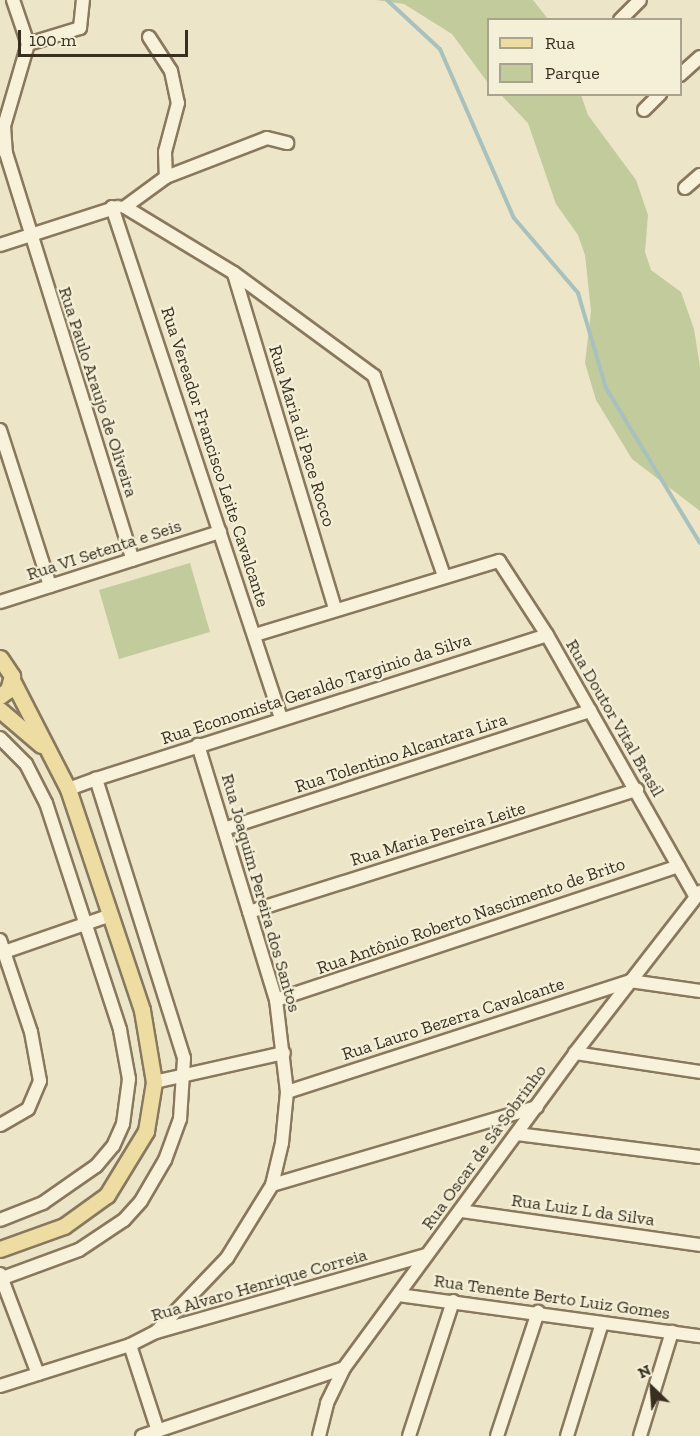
<!DOCTYPE html>
<meta charset="utf-8">
<style>
body{margin:0}
#map{position:relative;width:700px;height:1436px;overflow:hidden;background:#ede5c8;font-family:"Zilla Slab",serif}
div>[style]{position:absolute}
.green>*{inset:0;background:#c1cb9c}
.stream>*{height:4px;margin:-2px;padding:0 2px;transform-origin:2px;border-radius:2px;background:#a8c1bc}
.roads{filter:drop-shadow(2px 0 #88785d) drop-shadow(-2px 0 #88785d) drop-shadow(0 2px #88785d) drop-shadow(0 -2px #88785d)}
.minor>*{height:12px;margin:-6px;padding:0 6px;transform-origin:6px;border-radius:6px;background:#f8f2db}
.major>*{height:15px;margin:-7.5px;padding:0 7.5px;transform-origin:7.5px;border-radius:7.5px;background:#eddda2}
span{translate:-50% -50%;white-space:nowrap;text-align:center;line-height:1.15;-webkit-text-stroke:4.5px #f4efd7;paint-order:stroke}
.street-label{font-size:18px;color:#392f20}
.legend{position:absolute;left:487px;top:18px;width:195px;height:78px;box-sizing:border-box;background:#f4efd7;border:2px solid #a9a28e;margin:0;padding:8px 10px;list-style:none;font-size:18px;color:#392f20}
.legend li{display:flex;align-items:center;gap:12px;height:30px}
.legend b{width:30px;border:2px solid #a9a28e}
.north{position:absolute;left:622px;top:1358px;width:60px;height:60px;-webkit-text-stroke:4px #f4efd7;paint-order:stroke;rotate:335deg;font-size:16px;font-weight:700;line-height:24px;text-align:center;color:#392f20}
.north::after{content:'';display:block;margin:auto;width:21px;height:27px;background:#392f20;clip-path:polygon(50% 0,100% 100%,50% 72%,0 100%)}
.scale{position:absolute;left:18px;top:30px;width:170px;height:27px;box-sizing:border-box;border:3px solid #392f20;border-top:0;padding-left:8px;font-size:18px;line-height:21px;white-space:nowrap;color:#392f20;-webkit-text-stroke:4px #f4efd7;paint-order:stroke}
</style>
<div id="map">
<div class="green">
<div style="clip-path:polygon(376px 0,533px 0,548px 19px,488px 20px,488px 83px,452px 34px,404px 4px)"></div>
<div style="clip-path:polygon(501px 95px,581px 95px,588px 115px,636px 180px,648px 215px,645px 252px,651px 270px,681px 292px,694px 329px,700px 367px,700px 511px,632px 459px,596px 400px,585px 363px,591px 311px,585px 255px,578px 235px,556px 204px,528px 123px)"></div>
<div style="clip-path:polygon(190px 563px,210px 632px,119px 659px,99px 590px)"></div>
</div>
<div class="stream">
<div style="left:387px;top:0;width:72px;rotate:42.8deg"></div>
<div style="left:440px;top:49px;width:184px;rotate:66.4deg"></div>
<div style="left:514px;top:218px;width:99px;rotate:49.5deg"></div>
<div style="left:578px;top:293px;width:99px;rotate:73.6deg"></div>
<div style="left:606px;top:388px;width:181px;rotate:58.8deg"></div>
</div>
<div class="roads">
<div class="minor">
<div style="left:13px;top:0;width:46px;rotate:71.2deg"></div>
<div style="left:28px;top:44px;width:85px;rotate:106.3deg"></div>
<div style="left:4px;top:126px;width:27px;rotate:86deg"></div>
<div style="left:6px;top:153px;width:426px;rotate:72.7deg"></div>
<div style="left:620px;top:20px;width:28px;rotate:-45deg"></div>
<div style="left:149px;top:37px;width:40px;rotate:57.1deg"></div>
<div style="left:171px;top:71px;width:33px;rotate:78deg"></div>
<div style="left:178px;top:103px;width:51px;rotate:104.9deg"></div>
<div style="left:165px;top:152px;width:25px;rotate:88deg"></div>
<div style="left:28px;top:44px;width:54px;rotate:-17.1deg"></div>
<div style="left:80px;top:28px;width:28px;rotate:-84deg"></div>
<div style="left:680px;top:75px;width:27px;rotate:-42deg"></div>
<div style="left:644px;top:110px;width:23px;rotate:-45deg"></div>
<div style="left:685px;top:188px;width:20px;rotate:-41deg"></div>
<div style="left:112px;top:207px;width:538px;rotate:71.7deg"></div>
<div style="left:125px;top:207px;width:127px;rotate:31.2deg"></div>
<div style="left:234px;top:273px;width:174px;rotate:36.3deg"></div>
<div style="left:374px;top:376px;width:212px;rotate:70.7deg"></div>
<div style="left:125px;top:207px;width:51px;rotate:-36.2deg"></div>
<div style="left:166px;top:177px;width:108px;rotate:-21.1deg"></div>
<div style="left:267px;top:138px;width:21px;rotate:14deg"></div>
<div style="left:0;top:245px;width:124px;rotate:-17.9deg"></div>
<div style="left:234px;top:274px;width:350px;rotate:73.2deg"></div>
<div style="left:0;top:430px;width:164px;rotate:72.2deg"></div>
<div style="left:0;top:602px;width:231px;rotate:-17.7deg"></div>
<div style="left:255px;top:635px;width:255px;rotate:-16.9deg"></div>
<div style="left:499px;top:561px;width:88px;rotate:57deg"></div>
<div style="left:547px;top:635px;width:299px;rotate:60.4deg"></div>
<div style="left:0;top:738px;width:37px;rotate:45deg"></div>
<div style="left:26px;top:764px;width:44px;rotate:62.9deg"></div>
<div style="left:46px;top:803px;width:239px;rotate:71.9deg"></div>
<div style="left:120px;top:1030px;width:50px;rotate:79.6deg"></div>
<div style="left:129px;top:1079px;width:45px;rotate:97.6deg"></div>
<div style="left:123px;top:1124px;width:24px;rotate:114deg"></div>
<div style="left:113px;top:1146px;width:26px;rotate:130deg"></div>
<div style="left:96px;top:1166px;width:65px;rotate:145.1deg"></div>
<div style="left:43px;top:1203px;width:46px;rotate:158.4deg"></div>
<div style="left:96px;top:779px;width:473px;rotate:-17.7deg"></div>
<div style="left:224px;top:829px;width:385px;rotate:-17.9deg"></div>
<div style="left:249px;top:912px;width:407px;rotate:-17.5deg"></div>
<div style="left:0;top:940px;width:97px;rotate:71.4deg"></div>
<div style="left:31px;top:1032px;width:50px;rotate:79.6deg"></div>
<div style="left:40px;top:1081px;width:30px;rotate:113deg"></div>
<div style="left:28px;top:1109px;width:32px;rotate:150deg"></div>
<div style="left:4px;top:952px;width:113px;rotate:-19.1deg"></div>
<div style="left:276px;top:1000px;width:424px;rotate:-18.4deg"></div>
<div style="left:575px;top:1053px;width:126px;rotate:8.6deg"></div>
<div style="left:154px;top:1082px;width:133px;rotate:-12.6deg"></div>
<div style="left:287px;top:1092px;width:361px;rotate:-17.9deg"></div>
<div style="left:630px;top:981px;width:71px;rotate:8.1deg"></div>
<div style="left:517px;top:1134px;width:184px;rotate:7.2deg"></div>
<div style="left:272px;top:1185px;width:276px;rotate:-16.4deg"></div>
<div style="left:461px;top:1211px;width:241px;rotate:8.1deg"></div>
<div style="left:0;top:1274px;width:107px;rotate:69.2deg"></div>
<div style="left:0;top:1279px;width:84px;rotate:-20.2deg"></div>
<div style="left:79px;top:1250px;width:54px;rotate:-33.7deg"></div>
<div style="left:124px;top:1220px;width:25px;rotate:-48deg"></div>
<div style="left:141px;top:1201px;width:48px;rotate:-59.7deg"></div>
<div style="left:165px;top:1160px;width:44px;rotate:-69.9deg"></div>
<div style="left:180px;top:1119px;width:61px;rotate:-86.2deg"></div>
<div style="left:184px;top:1058px;width:293px;rotate:-107.5deg"></div>
<div style="left:96px;top:779px;width:30px;rotate:160deg"></div>
<div style="left:399px;top:1295px;width:304px;rotate:7.8deg"></div>
<div style="left:156px;top:1332px;width:103px;rotate:-46.2deg"></div>
<div style="left:227px;top:1258px;width:86px;rotate:-58.3deg"></div>
<div style="left:272px;top:1185px;width:43px;rotate:-76.6deg"></div>
<div style="left:282px;top:1143px;width:51px;rotate:-84.4deg"></div>
<div style="left:287px;top:1092px;width:93px;rotate:-96.8deg"></div>
<div style="left:276px;top:1000px;width:267px;rotate:-107deg"></div>
<div style="left:130px;top:1345px;width:90px;rotate:72deg"></div>
<div style="left:0;top:1386px;width:136px;rotate:-17.5deg"></div>
<div style="left:130px;top:1345px;width:29px;rotate:-27deg"></div>
<div style="left:156px;top:1332px;width:281px;rotate:-15.9deg"></div>
<div style="left:142px;top:1436px;width:213px;rotate:-18.6deg"></div>
<div style="left:319px;top:1436px;width:34px;rotate:-76deg"></div>
<div style="left:327px;top:1403px;width:39px;rotate:-64deg"></div>
<div style="left:344px;top:1368px;width:391px;rotate:-53.7deg"></div>
<div style="left:575px;top:1053px;width:204px;rotate:-52.2deg"></div>
<div style="left:409px;top:1436px;width:142px;rotate:-71.9deg"></div>
<div style="left:497px;top:1436px;width:131px;rotate:-71.7deg"></div>
<div style="left:567px;top:1436px;width:118px;rotate:-72.8deg"></div>
<div style="left:640px;top:1436px;width:109px;rotate:-72.9deg"></div>
</div>
<div class="major">
<div style="left:0;top:658px;width:22px;rotate:56deg"></div>
<div style="left:12px;top:676px;width:15px;rotate:106deg"></div>
<div style="left:8px;top:690px;width:10px;rotate:143deg"></div>
<div style="left:0;top:710px;width:54px;rotate:40.5deg"></div>
<div style="left:0;top:1249px;width:68px;rotate:-19.8deg"></div>
<div style="left:64px;top:1226px;width:53px;rotate:-35.8deg"></div>
<div style="left:107px;top:1195px;width:75px;rotate:-58.6deg"></div>
<div style="left:146px;top:1131px;width:50px;rotate:-80.7deg"></div>
<div style="left:154px;top:1082px;width:73px;rotate:-99.5deg"></div>
<div style="left:142px;top:1010px;width:233px;rotate:-108.5deg"></div>
<div style="left:68px;top:789px;width:123px;rotate:-117.2deg"></div>
</div>
</div>
<div class="street-label">
<span style="left:98px;top:392px;rotate:72deg">Rua Paulo Araujo de Oliveira</span>
<span style="left:302px;top:436px;rotate:73deg">Rua Maria di Pace Rocco</span>
<span style="left:215px;top:457px;rotate:72deg">Rua Vereador Francisco Leite Cavalcante</span>
<span style="left:104px;top:550px;rotate:-18deg">Rua VI Setenta e Seis</span>
<span style="left:316px;top:689px;rotate:-18deg">Rua Economista Geraldo Targinio da Silva</span>
<span style="left:615px;top:718px;rotate:60deg">Rua Doutor Vital Brasil</span>
<span style="left:401px;top:753px;rotate:-18deg">Rua Tolentino Alcantara Lira</span>
<span style="left:438px;top:834px;rotate:-17deg">Rua Maria Pereira Leite</span>
<span style="left:261px;top:893px;rotate:74deg">Rua Joaquim Pereira dos Santos</span>
<span style="left:471px;top:916px;rotate:-19deg">Rua Antônio Roberto Nascimento de Brito</span>
<span style="left:453px;top:1019px;rotate:-18deg">Rua Lauro Bezerra Cavalcante</span>
<span style="left:484px;top:1147px;rotate:-54deg">Rua Oscar de Sá Sobrinho</span>
<span style="left:583px;top:1210px;rotate:8deg">Rua Luiz L da Silva</span>
<span style="left:259px;top:1285px;rotate:-16deg">Rua Alvaro Henrique Correia</span>
<span style="left:552px;top:1297px;rotate:8deg">Rua Tenente Berto Luiz Gomes</span>
</div>
<ul class="legend">
<li><b style="height:8px;background:#eddda2"></b>Rua</li>
<li><b style="height:16px;background:#c1cb9c"></b>Parque</li>
</ul>
<div class="north">N</div>
<div class="scale">100 m</div>
</div>
